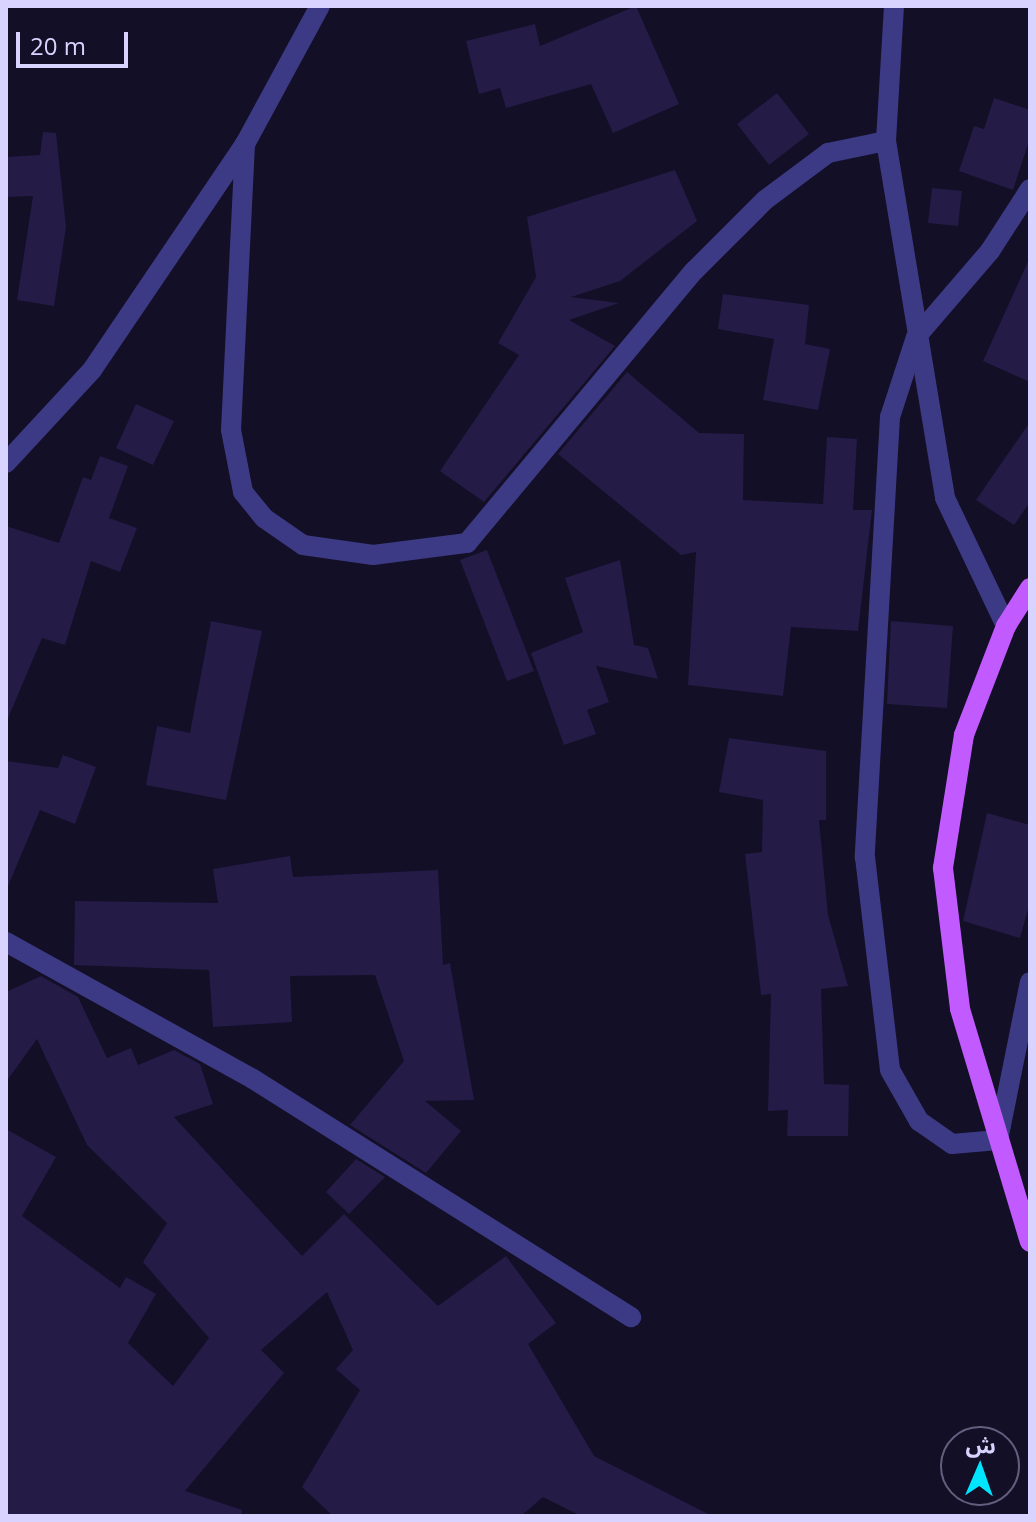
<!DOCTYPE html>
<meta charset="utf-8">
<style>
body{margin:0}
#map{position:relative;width:1036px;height:1522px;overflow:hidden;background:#130f26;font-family:"Open Sans","Noto Sans Arabic",sans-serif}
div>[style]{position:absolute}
.building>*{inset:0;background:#241b47}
.minor>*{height:20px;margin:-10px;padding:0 10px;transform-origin:10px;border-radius:10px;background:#3d3a85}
.major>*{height:20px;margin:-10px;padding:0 10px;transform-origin:10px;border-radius:10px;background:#c25bff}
span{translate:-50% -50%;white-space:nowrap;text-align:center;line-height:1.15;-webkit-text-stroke:6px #130f26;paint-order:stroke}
.frame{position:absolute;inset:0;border:8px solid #d9d4ff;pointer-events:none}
.north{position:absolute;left:940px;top:1426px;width:80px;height:80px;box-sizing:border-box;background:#130f26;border:2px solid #625e7d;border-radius:50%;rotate:2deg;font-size:22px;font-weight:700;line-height:32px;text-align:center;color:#d9d4ff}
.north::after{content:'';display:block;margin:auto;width:28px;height:36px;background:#00e5ff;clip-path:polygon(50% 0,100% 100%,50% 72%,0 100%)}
.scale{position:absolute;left:16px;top:32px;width:112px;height:36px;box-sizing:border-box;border:4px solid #d9d4ff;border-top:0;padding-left:10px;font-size:24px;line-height:28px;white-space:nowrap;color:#d9d4ff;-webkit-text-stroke:6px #130f26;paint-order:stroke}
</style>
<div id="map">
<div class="building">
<div style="clip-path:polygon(636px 6px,679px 104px,613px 133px,591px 84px,506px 108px,500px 88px,479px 94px,466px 41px,535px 24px,540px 46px)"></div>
<div style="clip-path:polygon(777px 93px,809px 134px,769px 165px,737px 124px)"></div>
<div style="clip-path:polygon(994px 98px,1030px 110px,1030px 138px,1013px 190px,959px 171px,974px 126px,984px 129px)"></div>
<div style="clip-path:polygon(43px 132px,56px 133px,66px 227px,54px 306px,17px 300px,33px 196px,6px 197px,6px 157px,40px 155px)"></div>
<div style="clip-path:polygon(675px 170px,697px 221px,620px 281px,571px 297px,619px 303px,569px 320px,615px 346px,484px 502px,440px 471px,519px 355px,498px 343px,536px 277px,527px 217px)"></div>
<div style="clip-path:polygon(932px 188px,962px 191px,958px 226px,928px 223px)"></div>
<div style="clip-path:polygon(1030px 257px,1030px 382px,983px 361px)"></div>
<div style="clip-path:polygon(723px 294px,809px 305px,805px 344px,830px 349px,818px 410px,763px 400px,774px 339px,718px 329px)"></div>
<div style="clip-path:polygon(627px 372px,699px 433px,744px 434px,743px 500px,823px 504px,827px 437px,857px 439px,853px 510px,872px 510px,858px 631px,791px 627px,783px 696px,688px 685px,696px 552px,681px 555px,558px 454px)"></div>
<div style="clip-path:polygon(136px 404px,174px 421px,153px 465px,116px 448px)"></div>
<div style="clip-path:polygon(1030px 422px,1030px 502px,1014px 525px,976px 500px)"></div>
<div style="clip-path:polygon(100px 456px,128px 466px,109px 518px,137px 528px,120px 572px,91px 561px,65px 645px,42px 638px,6px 723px,6px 526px,59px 543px,83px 477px,91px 480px)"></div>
<div style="clip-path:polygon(487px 550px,534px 671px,507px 681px,460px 560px)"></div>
<div style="clip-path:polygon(620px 560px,634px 645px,648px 648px,658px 679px,596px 666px,609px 702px,587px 710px,596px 734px,564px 745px,531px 653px,583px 632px,565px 578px)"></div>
<div style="clip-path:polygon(211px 621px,262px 631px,226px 800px,146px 785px,157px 726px,190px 733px)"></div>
<div style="clip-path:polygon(891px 621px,953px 626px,947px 708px,887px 704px)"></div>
<div style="clip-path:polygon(729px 738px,826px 751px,826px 820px,819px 820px,828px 915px,848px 986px,821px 989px,824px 1084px,849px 1085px,848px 1136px,787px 1136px,788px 1110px,768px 1111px,771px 994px,761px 995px,745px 854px,762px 852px,763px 800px,719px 792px)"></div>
<div style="clip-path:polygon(63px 755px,96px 767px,75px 824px,40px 810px,6px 891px,6px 761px,58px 768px)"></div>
<div style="clip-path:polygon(987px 813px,1030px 825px,1030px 902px,1020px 938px,963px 921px)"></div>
<div style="clip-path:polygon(290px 856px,293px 877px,438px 870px,443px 965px,450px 963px,474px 1100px,425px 1101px,461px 1131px,426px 1173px,350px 1125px,404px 1061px,375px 975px,290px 976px,292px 1022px,213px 1027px,209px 970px,74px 965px,75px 901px,218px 903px,213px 869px)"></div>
<div style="clip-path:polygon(41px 976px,78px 997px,107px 1058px,131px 1048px,138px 1065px,174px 1050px,200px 1064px,213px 1104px,174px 1117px,302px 1256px,344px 1214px,438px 1306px,506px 1256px,556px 1323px,528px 1344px,594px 1456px,712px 1516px,581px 1516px,543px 1497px,521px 1516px,333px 1516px,302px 1487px,360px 1390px,336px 1369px,353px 1350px,327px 1292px,261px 1350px,284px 1373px,185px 1491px,242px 1510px,241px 1516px,6px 1516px,6px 1129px,56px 1157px,22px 1216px,120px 1288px,126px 1277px,156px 1294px,128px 1343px,173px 1386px,209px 1338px,143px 1262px,167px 1223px,87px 1145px,37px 1039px,6px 1082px,6px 992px)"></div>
<div style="clip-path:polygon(356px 1159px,385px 1177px,349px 1214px,326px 1192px)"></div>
</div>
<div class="minor">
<div style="left:894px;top:6px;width:135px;rotate:93.4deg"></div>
<div style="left:886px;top:141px;width:362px;rotate:80.6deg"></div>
<div style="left:945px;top:498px;width:142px;rotate:64.5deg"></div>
<div style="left:245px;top:144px;width:286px;rotate:92.8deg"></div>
<div style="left:231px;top:430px;width:63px;rotate:79deg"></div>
<div style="left:243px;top:492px;width:33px;rotate:51deg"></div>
<div style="left:264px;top:518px;width:47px;rotate:34.7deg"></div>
<div style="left:303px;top:545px;width:71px;rotate:8.1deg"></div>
<div style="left:373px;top:555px;width:95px;rotate:-7.3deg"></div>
<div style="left:467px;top:543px;width:354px;rotate:-50.2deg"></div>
<div style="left:694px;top:271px;width:100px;rotate:-45deg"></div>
<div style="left:765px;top:200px;width:79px;rotate:-36.7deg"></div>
<div style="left:828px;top:153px;width:59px;rotate:-11.7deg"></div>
<div style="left:1030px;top:189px;width:74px;rotate:122.8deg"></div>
<div style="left:990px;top:251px;width:113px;rotate:130.7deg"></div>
<div style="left:916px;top:337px;width:84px;rotate:108deg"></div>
<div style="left:890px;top:417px;width:441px;rotate:93.3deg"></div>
<div style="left:865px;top:857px;width:214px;rotate:83.3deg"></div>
<div style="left:890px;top:1070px;width:59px;rotate:60.4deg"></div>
<div style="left:919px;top:1121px;width:40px;rotate:34.9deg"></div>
<div style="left:952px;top:1144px;width:46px;rotate:-5deg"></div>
<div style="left:998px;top:1140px;width:161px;rotate:-78.6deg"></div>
<div style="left:6px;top:463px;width:127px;rotate:-47.2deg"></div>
<div style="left:92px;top:370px;width:273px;rotate:-55.9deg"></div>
<div style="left:245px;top:144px;width:157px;rotate:-61.5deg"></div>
<div style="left:6px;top:942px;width:282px;rotate:29deg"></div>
<div style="left:253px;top:1079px;width:447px;rotate:32.2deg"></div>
</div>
<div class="major">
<div style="left:1030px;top:588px;width:45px;rotate:122.3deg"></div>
<div style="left:1006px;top:626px;width:117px;rotate:111.1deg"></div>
<div style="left:964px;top:735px;width:135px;rotate:99deg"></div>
<div style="left:943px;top:868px;width:142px;rotate:83.1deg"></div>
<div style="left:960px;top:1009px;width:243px;rotate:73.3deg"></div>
</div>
<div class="frame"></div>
<div class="north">ش</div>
<div class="scale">20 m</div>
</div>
